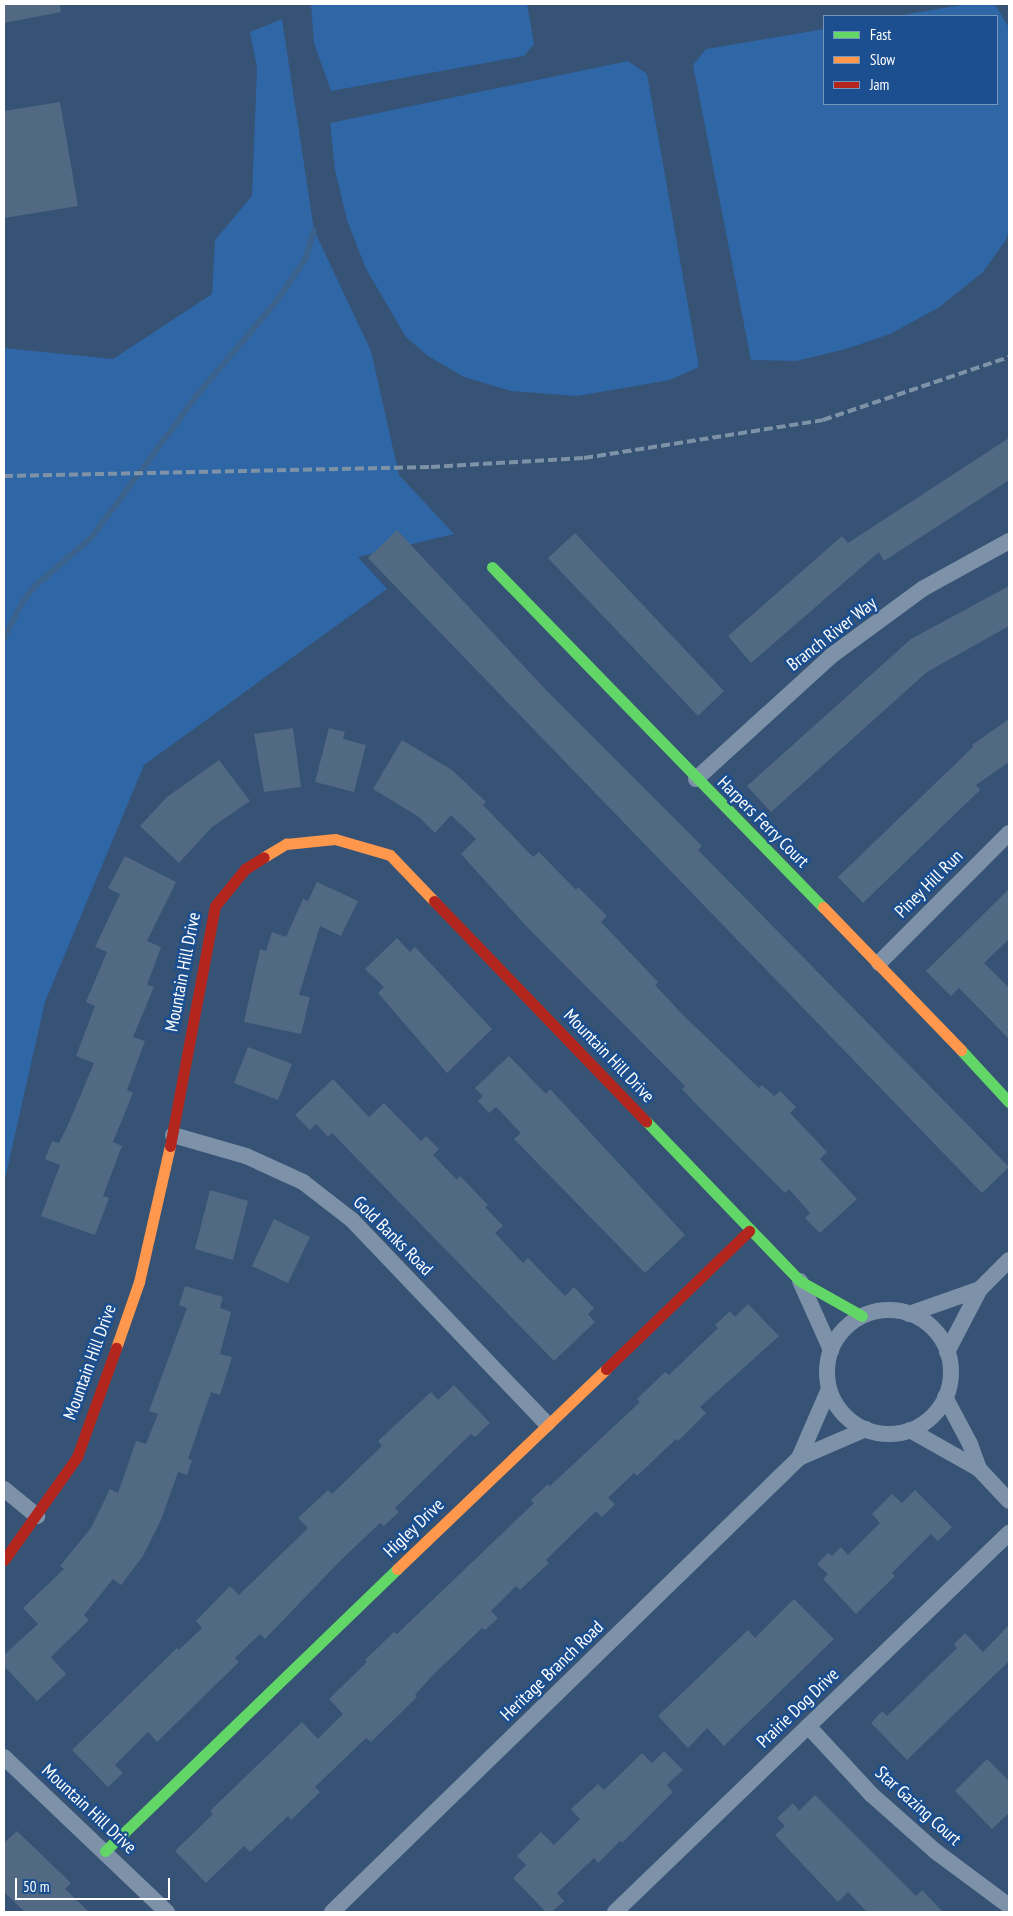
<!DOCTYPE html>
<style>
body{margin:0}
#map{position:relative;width:1013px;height:1916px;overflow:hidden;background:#365274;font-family:"PT Sans Narrow",sans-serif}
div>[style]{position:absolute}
.green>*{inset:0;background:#2f66a5}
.stream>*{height:6px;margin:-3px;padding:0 3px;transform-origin:3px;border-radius:3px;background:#3b618d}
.building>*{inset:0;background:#526984}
.street>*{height:16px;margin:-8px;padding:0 8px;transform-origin:8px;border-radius:8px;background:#7d92a8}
.street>.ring{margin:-8px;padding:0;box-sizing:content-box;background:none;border:16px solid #7d92a8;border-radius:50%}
.fast>*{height:11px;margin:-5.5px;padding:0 5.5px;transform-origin:5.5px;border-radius:5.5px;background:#63d668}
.slow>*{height:11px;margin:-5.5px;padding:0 5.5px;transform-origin:5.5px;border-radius:5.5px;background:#ff974d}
.jam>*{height:11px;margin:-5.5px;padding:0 5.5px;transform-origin:5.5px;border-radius:5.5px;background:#b3261e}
.rail>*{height:4px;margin-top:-2px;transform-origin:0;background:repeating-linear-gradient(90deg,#7e92a7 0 9px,transparent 0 13px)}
span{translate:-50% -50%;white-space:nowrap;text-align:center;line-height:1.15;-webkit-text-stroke:5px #1b4f8f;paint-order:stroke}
.street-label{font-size:18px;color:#fff}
.frame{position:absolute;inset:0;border:5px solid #fff;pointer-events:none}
.legend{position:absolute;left:823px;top:15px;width:175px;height:90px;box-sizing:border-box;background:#1b4f8f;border:1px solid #7695bc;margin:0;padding:6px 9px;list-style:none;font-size:15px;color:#fff}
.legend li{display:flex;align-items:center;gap:10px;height:25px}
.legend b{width:25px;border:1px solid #7695bc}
.scale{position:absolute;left:15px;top:1878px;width:155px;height:22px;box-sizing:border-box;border:2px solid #fff;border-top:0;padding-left:6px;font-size:15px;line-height:18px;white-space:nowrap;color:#fff;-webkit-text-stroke:4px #1b4f8f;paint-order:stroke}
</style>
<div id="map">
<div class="green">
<div style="clip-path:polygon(311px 4px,527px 4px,534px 44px,524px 56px,331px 91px,314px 43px)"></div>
<div style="clip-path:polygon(967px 4px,995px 4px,1009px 28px,1009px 229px,1006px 240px,983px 272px,938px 308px,890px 334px,846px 349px,796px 361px,751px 360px,693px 65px,706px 49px,824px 29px,824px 104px,997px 104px,997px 16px,896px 16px)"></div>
<div style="clip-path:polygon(282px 19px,314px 230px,371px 351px,399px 475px,454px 534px,358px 557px,387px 589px,144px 765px,45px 1002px,4px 1183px,4px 348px,113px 359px,212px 294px,215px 240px,252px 196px,257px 68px,250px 32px)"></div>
<div style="clip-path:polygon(628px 61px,647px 74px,699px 367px,670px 380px,577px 396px,511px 391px,464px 377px,428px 356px,406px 337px,366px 269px,347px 220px,335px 170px,330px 123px)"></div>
</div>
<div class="stream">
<div style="left:4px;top:638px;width:42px;rotate:-62.8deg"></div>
<div style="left:23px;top:601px;width:19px;rotate:-51deg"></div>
<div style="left:35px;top:586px;width:74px;rotate:-40.6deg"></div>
<div style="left:91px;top:538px;width:179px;rotate:-53.4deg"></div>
<div style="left:198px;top:394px;width:119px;rotate:-49.8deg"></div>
<div style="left:275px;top:303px;width:52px;rotate:-55.1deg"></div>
<div style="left:305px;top:260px;width:31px;rotate:-73deg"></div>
</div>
<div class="building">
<div style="clip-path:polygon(4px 4px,60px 4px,61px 12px,4px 23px)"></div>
<div style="clip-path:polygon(60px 102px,78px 206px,4px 218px,4px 111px)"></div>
<div style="clip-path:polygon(1009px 438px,1009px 480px,884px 561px,879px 552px,751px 663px,728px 636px,842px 536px,848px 543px)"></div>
<div style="clip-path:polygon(397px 530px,546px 690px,702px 846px,698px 850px,1009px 1167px,982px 1193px,368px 558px)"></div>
<div style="clip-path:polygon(575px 533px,724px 691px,698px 716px,548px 558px)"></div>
<div style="clip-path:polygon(1009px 586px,1009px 626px,927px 672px,771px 812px,747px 786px,911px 639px)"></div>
<div style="clip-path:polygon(1009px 719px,1009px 762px,976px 785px,980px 790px,863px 903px,838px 877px,973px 747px,972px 745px)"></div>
<div style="clip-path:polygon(293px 728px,301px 787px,264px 792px,254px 734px)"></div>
<div style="clip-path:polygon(329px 728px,345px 732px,343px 739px,366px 745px,354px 792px,315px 782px)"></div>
<div style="clip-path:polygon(402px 740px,452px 770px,486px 802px,483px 805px,533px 857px,539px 852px,576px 890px,578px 887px,607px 916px,601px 922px,658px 982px,655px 985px,682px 1014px,759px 1088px,762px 1085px,774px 1096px,780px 1091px,796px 1107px,790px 1113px,827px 1152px,820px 1159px,857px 1199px,820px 1233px,805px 1218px,810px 1213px,789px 1189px,785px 1193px,698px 1106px,682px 1089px,685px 1086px,527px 927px,461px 854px,476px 839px,451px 815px,435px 833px,419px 817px,373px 789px)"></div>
<div style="clip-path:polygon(219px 760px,250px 801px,212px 827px,179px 863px,140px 826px,167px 797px)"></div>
<div style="clip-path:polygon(125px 856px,176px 882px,147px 941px,161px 947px,147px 985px,154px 987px,133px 1037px,145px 1041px,127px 1090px,133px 1093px,113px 1142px,122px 1146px,103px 1196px,109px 1198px,95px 1235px,41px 1216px,60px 1165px,45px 1159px,52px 1141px,59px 1143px,68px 1125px,94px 1063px,76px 1056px,95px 1006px,86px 1002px,107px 952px,95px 947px,120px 894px,108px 888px)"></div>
<div style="clip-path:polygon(317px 882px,358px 901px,341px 936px,320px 926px,299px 995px,310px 997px,301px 1034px,244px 1022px,260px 949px,266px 951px,272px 932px,286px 937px,303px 899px,308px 901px)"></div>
<div style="clip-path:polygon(1009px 889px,1009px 939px,984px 963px,1009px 988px,1009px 1039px,959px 988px,951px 996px,926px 971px)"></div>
<div style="clip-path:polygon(397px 938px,410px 952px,415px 947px,492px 1029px,447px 1073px,378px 993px,384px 987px,365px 969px)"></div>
<div style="clip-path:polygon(248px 1047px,292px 1064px,278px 1100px,234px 1083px)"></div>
<div style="clip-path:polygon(509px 1056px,546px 1094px,550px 1089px,685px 1235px,645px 1273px,514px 1139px,521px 1133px,496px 1107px,489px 1113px,478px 1101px,483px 1096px,475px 1088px)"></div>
<div style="clip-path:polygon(333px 1079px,369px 1117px,384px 1103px,421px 1141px,426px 1136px,439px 1149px,433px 1155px,457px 1180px,460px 1176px,488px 1205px,485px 1207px,503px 1226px,495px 1233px,523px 1263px,528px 1258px,565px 1296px,574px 1287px,594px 1308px,588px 1314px,595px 1322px,554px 1361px,332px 1133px,328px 1137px,316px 1124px,310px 1130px,295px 1115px)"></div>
<div style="clip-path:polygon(210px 1190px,248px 1201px,233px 1260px,195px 1249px)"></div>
<div style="clip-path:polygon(274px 1219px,310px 1237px,288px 1283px,252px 1266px)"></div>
<div style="clip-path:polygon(185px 1286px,223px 1297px,220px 1308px,231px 1312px,220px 1354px,232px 1357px,220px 1395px,211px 1392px,188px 1459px,192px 1460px,187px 1475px,178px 1472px,161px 1520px,143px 1556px,121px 1585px,113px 1579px,84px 1615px,89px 1620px,51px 1657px,66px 1674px,37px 1701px,4px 1666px,4px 1655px,38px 1624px,23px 1608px,64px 1569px,60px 1566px,91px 1528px,110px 1489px,118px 1493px,136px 1441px,146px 1444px,158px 1414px,149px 1411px,187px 1308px,179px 1305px)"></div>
<div style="clip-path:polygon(748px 1304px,779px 1336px,700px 1407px,706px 1413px,678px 1441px,676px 1439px,637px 1476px,634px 1473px,608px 1498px,615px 1504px,602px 1517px,596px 1511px,546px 1560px,549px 1563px,520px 1590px,516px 1586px,491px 1611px,498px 1618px,485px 1630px,482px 1628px,434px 1674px,415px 1695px,417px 1697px,371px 1742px,366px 1738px,315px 1787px,320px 1792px,291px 1820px,288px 1816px,250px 1852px,244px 1846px,206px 1883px,175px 1851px,213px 1814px,210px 1811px,302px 1722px,318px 1739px,343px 1714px,329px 1699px,367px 1662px,365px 1660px,394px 1632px,397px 1634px,534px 1503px,531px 1500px,548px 1484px,550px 1486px,640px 1402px,637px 1399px,665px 1372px,669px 1375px,718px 1328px,715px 1325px,730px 1311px,735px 1317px)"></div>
<div style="clip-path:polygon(454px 1385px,490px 1423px,475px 1437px,471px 1434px,447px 1457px,395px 1508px,399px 1512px,384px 1526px,380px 1523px,340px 1561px,265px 1639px,260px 1634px,235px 1658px,239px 1662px,157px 1742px,148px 1732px,115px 1765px,123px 1773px,108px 1787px,72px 1750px,177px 1648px,179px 1650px,202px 1628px,196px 1621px,230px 1586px,239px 1595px,308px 1528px,298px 1518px,328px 1490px,332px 1494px,382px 1446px,378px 1441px,431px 1392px,438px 1400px)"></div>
<div style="clip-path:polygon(915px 1490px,952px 1527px,938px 1541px,931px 1534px,892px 1573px,895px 1576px,856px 1614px,823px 1579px,828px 1574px,817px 1564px,828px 1553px,832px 1556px,841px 1547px,848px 1555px,880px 1523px,872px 1514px,892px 1494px,902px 1503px)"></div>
<div style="clip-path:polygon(794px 1599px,834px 1639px,724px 1746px,707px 1728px,688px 1748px,658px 1716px,748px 1630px,755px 1638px)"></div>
<div style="clip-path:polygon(1009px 1625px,1009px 1661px,907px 1760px,871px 1723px,882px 1711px,887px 1716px,957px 1648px,954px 1644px,965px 1633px,983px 1652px)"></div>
<div style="clip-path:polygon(664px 1751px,683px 1770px,667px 1785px,673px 1792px,622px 1843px,620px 1841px,598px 1863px,594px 1858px,557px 1893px,564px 1901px,552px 1912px,546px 1912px,513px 1878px,526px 1865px,517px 1856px,541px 1832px,554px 1845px,580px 1819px,571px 1809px,598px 1784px,604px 1790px,642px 1753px,652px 1763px)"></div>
<div style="clip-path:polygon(987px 1759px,1009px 1781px,1009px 1813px,992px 1829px,955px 1791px)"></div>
<div style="clip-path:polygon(815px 1795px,916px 1896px,922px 1890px,943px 1912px,867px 1912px,848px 1892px,838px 1902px,775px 1835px,785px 1826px,777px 1818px,793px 1803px,799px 1811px)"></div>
<div style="clip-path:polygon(17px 1831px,71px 1883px,65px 1889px,89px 1912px,25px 1912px,4px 1892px,4px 1843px)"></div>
</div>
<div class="street">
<div style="left:696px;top:779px;width:183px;rotate:-42.3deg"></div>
<div style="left:831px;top:656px;width:115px;rotate:-36.2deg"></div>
<div style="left:924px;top:588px;width:97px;rotate:-28.9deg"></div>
<div style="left:879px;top:963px;width:184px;rotate:-45deg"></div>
<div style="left:173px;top:1135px;width:76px;rotate:16deg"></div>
<div style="left:246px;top:1156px;width:63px;rotate:24.5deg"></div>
<div style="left:303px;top:1182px;width:62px;rotate:37.8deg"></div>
<div style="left:352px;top:1220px;width:282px;rotate:46.3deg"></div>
<div style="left:800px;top:1281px;width:76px;rotate:65.8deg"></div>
<div class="ring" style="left:827px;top:1310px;width:108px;height:108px"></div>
<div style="left:909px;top:1314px;width:75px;rotate:-19.4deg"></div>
<div style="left:947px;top:1352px;width:71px;rotate:-62.4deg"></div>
<div style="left:980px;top:1289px;width:41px;rotate:-45deg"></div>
<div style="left:945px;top:1397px;width:53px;rotate:62deg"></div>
<div style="left:970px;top:1444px;width:27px;rotate:70deg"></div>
<div style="left:910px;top:1430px;width:79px;rotate:29.5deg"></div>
<div style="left:979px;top:1469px;width:44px;rotate:46.8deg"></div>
<div style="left:799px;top:1458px;width:73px;rotate:-23.4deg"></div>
<div style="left:4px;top:1489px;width:43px;rotate:39.3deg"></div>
<div style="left:808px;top:1726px;width:94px;rotate:47.2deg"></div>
<div style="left:872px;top:1795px;width:84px;rotate:41.6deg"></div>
<div style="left:935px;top:1851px;width:92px;rotate:36.6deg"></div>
<div style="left:4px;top:1757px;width:225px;rotate:43.6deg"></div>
<div style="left:332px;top:1912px;width:651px;rotate:-44.19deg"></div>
<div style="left:799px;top:1458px;width:75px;rotate:-66.5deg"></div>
<div style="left:615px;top:1912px;width:547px;rotate:-43.89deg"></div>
</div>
<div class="fast">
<div style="left:492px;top:567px;width:475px;rotate:45.8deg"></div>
<div style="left:961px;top:1050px;width:71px;rotate:47.3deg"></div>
<div style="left:646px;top:1121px;width:222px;rotate:46.1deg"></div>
<div style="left:800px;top:1281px;width:71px;rotate:29.4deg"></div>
<div style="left:105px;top:1851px;width:406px;rotate:-44deg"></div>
</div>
<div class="slow">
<div style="left:264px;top:857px;width:26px;rotate:-31deg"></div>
<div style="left:286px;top:844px;width:49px;rotate:-5.8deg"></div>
<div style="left:335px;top:839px;width:57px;rotate:16.2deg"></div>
<div style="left:390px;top:855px;width:64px;rotate:46.3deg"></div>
<div style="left:823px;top:907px;width:199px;rotate:46deg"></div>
<div style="left:116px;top:1348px;width:70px;rotate:-70.8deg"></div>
<div style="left:139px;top:1282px;width:139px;rotate:-77.2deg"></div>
<div style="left:397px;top:1569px;width:289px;rotate:-43.7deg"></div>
</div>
<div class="jam">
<div style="left:434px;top:901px;width:306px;rotate:46.1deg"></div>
<div style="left:170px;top:1146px;width:244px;rotate:-79.4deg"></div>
<div style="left:215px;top:906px;width:48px;rotate:-51deg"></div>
<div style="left:245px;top:869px;width:22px;rotate:-32deg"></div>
<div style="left:606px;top:1369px;width:199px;rotate:-44deg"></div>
<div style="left:4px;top:1560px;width:126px;rotate:-54.7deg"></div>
<div style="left:77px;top:1457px;width:116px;rotate:-70.3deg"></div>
</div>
<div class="rail">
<div style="left:4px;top:476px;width:427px;rotate:-1.2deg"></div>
<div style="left:431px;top:467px;width:153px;rotate:-3.4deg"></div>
<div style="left:584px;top:458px;width:242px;rotate:-9deg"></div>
<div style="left:823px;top:420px;width:196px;rotate:-18.7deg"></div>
</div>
<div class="street-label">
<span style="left:832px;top:634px;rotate:-38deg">Branch River Way</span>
<span style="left:763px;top:822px;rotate:45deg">Harpers Ferry Court</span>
<span style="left:929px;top:884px;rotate:-45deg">Piney Hill Run</span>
<span style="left:183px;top:972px;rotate:-79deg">Mountain Hill Drive</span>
<span style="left:609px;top:1056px;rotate:46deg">Mountain Hill Drive</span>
<span style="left:393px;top:1236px;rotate:45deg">Gold Banks Road</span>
<span style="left:90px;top:1362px;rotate:-70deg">Mountain Hill Drive</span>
<span style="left:414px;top:1528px;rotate:-44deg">Higley Drive</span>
<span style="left:552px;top:1671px;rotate:-44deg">Heritage Branch Road</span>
<span style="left:798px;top:1708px;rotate:-44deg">Prairie Dog Drive</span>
<span style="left:918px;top:1806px;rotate:42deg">Star Gazing Court</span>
<span style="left:89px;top:1809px;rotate:43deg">Mountain Hill Drive</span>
</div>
<div class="frame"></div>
<ul class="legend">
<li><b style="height:6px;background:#63d668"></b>Fast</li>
<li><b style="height:6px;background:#ff974d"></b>Slow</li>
<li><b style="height:6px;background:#b3261e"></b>Jam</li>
</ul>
<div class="scale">50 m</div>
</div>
